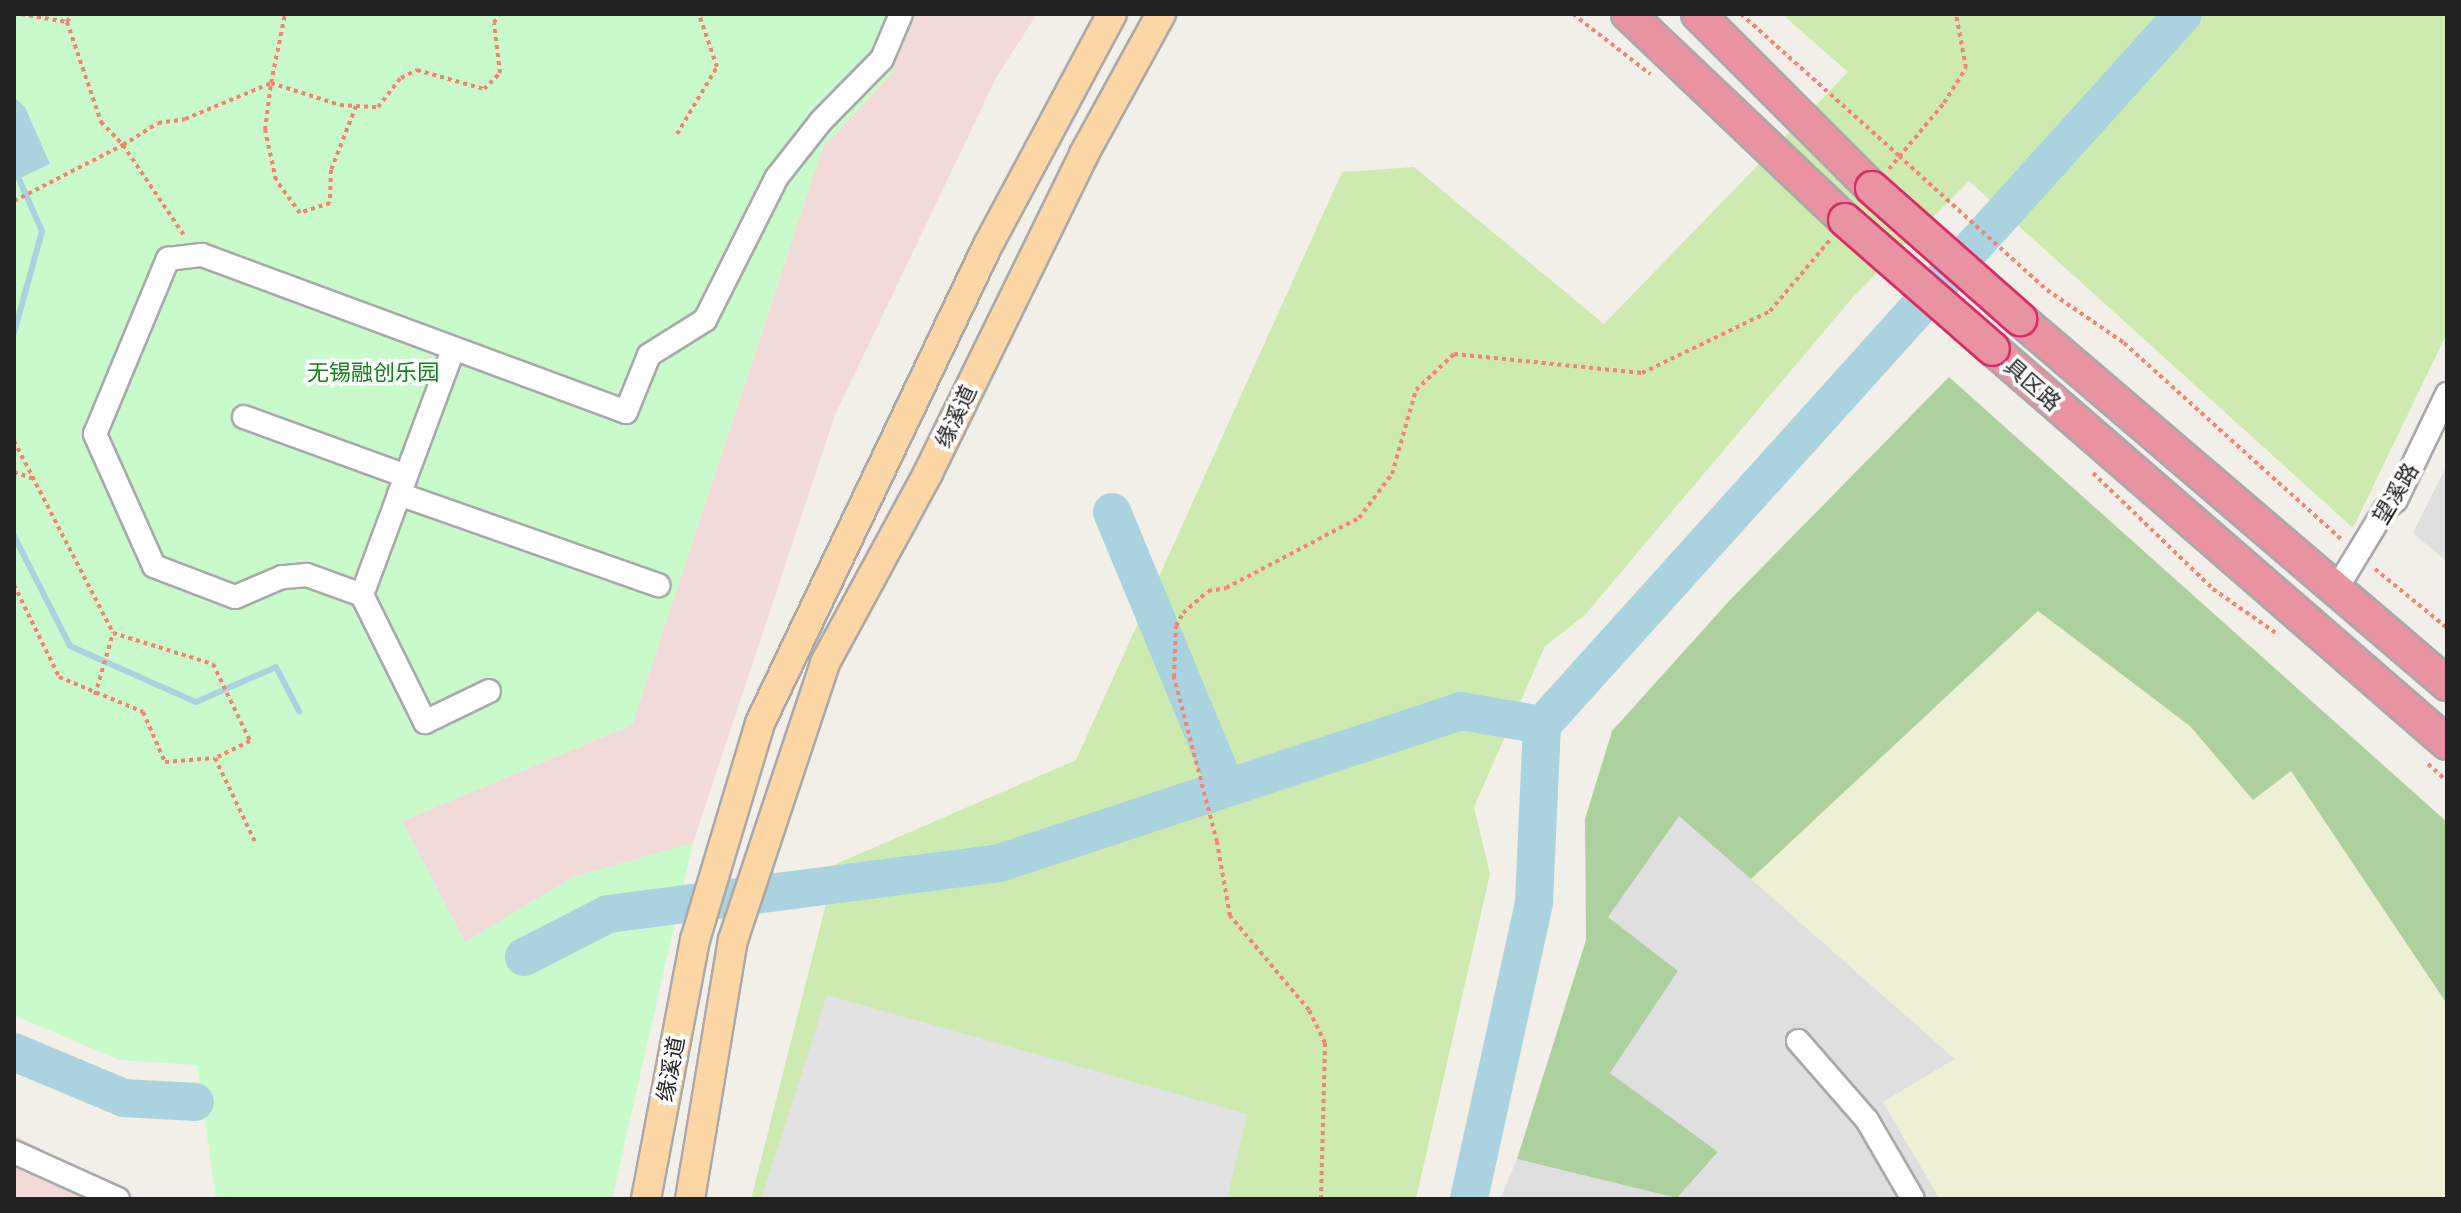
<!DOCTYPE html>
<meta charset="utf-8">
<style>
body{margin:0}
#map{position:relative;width:2461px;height:1213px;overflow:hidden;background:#f2efe9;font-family:Barlow,"Noto Sans SC",sans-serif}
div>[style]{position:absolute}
.residential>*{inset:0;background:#e0dfdf}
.commercial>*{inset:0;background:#f2dad9}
.farmland>*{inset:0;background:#eef0d5}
.grass>*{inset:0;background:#cdebb0}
.forest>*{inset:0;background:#add19e}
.park>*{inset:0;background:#c8facc}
.parking>*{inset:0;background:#e2e2e2}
.water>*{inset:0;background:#aad3df}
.stream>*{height:6px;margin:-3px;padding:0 3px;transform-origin:3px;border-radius:3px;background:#aad3df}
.river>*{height:38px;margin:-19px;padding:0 19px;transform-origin:19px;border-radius:19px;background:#aad3df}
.path>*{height:4px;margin-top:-2px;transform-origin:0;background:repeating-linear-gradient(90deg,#fa8072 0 4px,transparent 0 8px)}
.roads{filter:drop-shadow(2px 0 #a9a9a9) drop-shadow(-2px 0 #a9a9a9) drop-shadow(0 2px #a9a9a9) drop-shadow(0 -2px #a9a9a9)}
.minor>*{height:22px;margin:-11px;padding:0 11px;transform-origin:11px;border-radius:11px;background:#fff}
.major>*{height:28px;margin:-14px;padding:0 14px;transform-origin:14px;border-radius:14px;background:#fcd6a4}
.highway>*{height:32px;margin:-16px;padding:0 16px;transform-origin:16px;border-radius:16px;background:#e892a2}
.path-bridge>*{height:4px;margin-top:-2px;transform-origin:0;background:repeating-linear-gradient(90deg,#fa8072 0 4px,transparent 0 8px)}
.bridges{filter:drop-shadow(2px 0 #dc2a67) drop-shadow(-2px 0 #dc2a67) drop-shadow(0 2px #dc2a67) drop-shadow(0 -2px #dc2a67)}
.highway-bridge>*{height:32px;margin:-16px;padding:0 16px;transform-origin:16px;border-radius:16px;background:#e892a2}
span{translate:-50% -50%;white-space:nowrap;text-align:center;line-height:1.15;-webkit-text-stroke:7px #fff;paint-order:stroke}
.park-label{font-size:22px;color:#0c8416}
.street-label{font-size:22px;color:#222}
.frame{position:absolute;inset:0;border:16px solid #222;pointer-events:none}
</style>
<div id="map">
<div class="residential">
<div style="clip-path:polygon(2447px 465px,2447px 562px,2413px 533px)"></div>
<div style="clip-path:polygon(1679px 815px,1955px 1059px,1883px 1102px,1940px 1199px,1500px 1199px,1517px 1159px,1677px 1198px,1718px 1153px,1610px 1073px,1678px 971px,1607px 917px)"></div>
</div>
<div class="commercial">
<div style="clip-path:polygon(915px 14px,1037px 14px,997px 76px,835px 415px,693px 843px,573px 877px,465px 942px,402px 821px,632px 725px,823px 147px,892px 73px)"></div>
<div style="clip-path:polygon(14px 1135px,135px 1199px,14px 1199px)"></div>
</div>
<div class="farmland">
<div style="clip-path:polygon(2038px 611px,2190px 726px,2253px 799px,2291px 770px,2447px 1004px,2447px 1199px,1940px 1199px,1883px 1102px,1955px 1059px,1751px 879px)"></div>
</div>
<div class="grass">
<div style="clip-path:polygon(1782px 14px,2447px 14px,2447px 333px,2353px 528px,1969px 181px,1853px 297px,1584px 616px,1545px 646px,1474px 807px,1490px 874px,1416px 1199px,751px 1199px,836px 864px,1076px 760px,1342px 172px,1414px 167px,1604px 324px,1848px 72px)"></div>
</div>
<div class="forest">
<div style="clip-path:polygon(1949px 377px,2447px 822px,2447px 1004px,2291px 771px,2253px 800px,2190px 726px,2038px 611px,1751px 879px,1679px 816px,1608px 917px,1678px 971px,1610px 1073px,1718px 1152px,1677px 1198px,1517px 1159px,1586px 940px,1585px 819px,1612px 731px,1730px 600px)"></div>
</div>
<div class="park">
<div style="clip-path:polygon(14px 14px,915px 14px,892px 73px,823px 147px,632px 725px,402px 821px,465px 942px,573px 877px,693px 843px,612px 1199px,216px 1199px,197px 1065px,119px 1060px,14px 1015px)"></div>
</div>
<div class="parking">
<div style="clip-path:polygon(827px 995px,1247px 1114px,1227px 1199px,761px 1199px)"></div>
</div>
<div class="water">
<div style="clip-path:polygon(14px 97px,25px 107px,50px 164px,14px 181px)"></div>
</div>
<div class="stream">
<div style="left:14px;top:333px;width:106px;rotate:-74.6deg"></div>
<div style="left:42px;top:231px;width:57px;rotate:-113.9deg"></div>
<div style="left:14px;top:536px;width:123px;rotate:63deg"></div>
<div style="left:70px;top:646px;width:138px;rotate:24deg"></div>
<div style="left:196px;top:702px;width:87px;rotate:-23.6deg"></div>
<div style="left:276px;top:667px;width:50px;rotate:62.4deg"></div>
</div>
<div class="river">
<div style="left:1112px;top:512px;width:295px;rotate:67.5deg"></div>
<div style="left:1542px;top:725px;width:957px;rotate:-47.96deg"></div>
<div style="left:524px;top:957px;width:94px;rotate:-27.1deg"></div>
<div style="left:608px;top:914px;width:394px;rotate:-7.4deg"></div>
<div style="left:999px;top:863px;width:485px;rotate:-18.2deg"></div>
<div style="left:1460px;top:711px;width:83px;rotate:9.7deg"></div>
<div style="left:1542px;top:725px;width:178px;rotate:92.6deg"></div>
<div style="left:1534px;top:903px;width:303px;rotate:102.4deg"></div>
<div style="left:14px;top:1052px;width:119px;rotate:22.7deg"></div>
<div style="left:124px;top:1098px;width:71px;rotate:3.2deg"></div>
</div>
<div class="path">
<div style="left:21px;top:14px;width:47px;rotate:9.9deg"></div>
<div style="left:1573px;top:14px;width:98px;rotate:37.9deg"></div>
<div style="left:1741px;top:14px;width:212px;rotate:41.9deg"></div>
<div style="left:67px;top:22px;width:106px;rotate:71.2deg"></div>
<div style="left:101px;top:122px;width:32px;rotate:46deg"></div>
<div style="left:123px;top:145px;width:41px;rotate:-32.2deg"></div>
<div style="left:158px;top:123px;width:27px;rotate:-8deg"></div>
<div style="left:185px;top:119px;width:93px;rotate:-22.7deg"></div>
<div style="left:271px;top:83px;width:70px;rotate:-78.5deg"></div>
<div style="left:67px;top:22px;width:9px;rotate:-58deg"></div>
<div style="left:356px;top:106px;width:69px;rotate:111.3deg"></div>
<div style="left:331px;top:170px;width:33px;rotate:92deg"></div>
<div style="left:330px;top:203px;width:32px;rotate:162deg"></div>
<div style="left:300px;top:213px;width:41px;rotate:-126deg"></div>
<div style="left:276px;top:180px;width:51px;rotate:-102.4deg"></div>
<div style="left:265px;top:130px;width:47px;rotate:-82.7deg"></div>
<div style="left:271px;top:83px;width:72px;rotate:17.7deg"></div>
<div style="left:340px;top:105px;width:16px;rotate:4deg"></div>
<div style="left:356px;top:106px;width:22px;rotate:3deg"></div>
<div style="left:378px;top:107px;width:37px;rotate:-52deg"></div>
<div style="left:401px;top:78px;width:18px;rotate:-27deg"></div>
<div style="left:417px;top:70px;width:70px;rotate:15.8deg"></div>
<div style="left:484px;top:89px;width:23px;rotate:-45deg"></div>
<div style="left:500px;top:73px;width:50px;rotate:-96.8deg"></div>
<div style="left:494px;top:23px;width:10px;rotate:-61deg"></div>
<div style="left:677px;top:134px;width:78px;rotate:-59.2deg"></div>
<div style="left:717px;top:67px;width:56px;rotate:-108.8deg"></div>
<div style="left:1889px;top:169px;width:86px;rotate:-50.2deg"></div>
<div style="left:1944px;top:103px;width:41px;rotate:-57.8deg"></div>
<div style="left:1966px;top:68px;width:55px;rotate:-100.5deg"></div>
<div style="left:14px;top:201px;width:123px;rotate:-27.2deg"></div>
<div style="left:123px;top:145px;width:109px;rotate:55.9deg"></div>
<div style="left:2047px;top:290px;width:93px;rotate:34.5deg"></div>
<div style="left:2124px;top:343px;width:292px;rotate:42.1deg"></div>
<div style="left:14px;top:441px;width:216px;rotate:62.7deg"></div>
<div style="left:113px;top:633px;width:105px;rotate:17.2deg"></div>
<div style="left:213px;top:664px;width:85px;rotate:64.3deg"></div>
<div style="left:250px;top:741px;width:39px;rotate:154deg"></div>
<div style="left:215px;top:758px;width:93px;rotate:64.5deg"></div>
<div style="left:14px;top:472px;width:21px;rotate:19deg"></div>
<div style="left:2093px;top:473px;width:167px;rotate:44deg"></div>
<div style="left:2213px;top:589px;width:80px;rotate:34.9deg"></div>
<div style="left:2375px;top:569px;width:93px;rotate:39.3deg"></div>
<div style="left:14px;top:585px;width:102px;rotate:63.9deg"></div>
<div style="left:59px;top:677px;width:91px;rotate:22.6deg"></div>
<div style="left:143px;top:712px;width:55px;rotate:66.3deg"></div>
<div style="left:165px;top:762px;width:49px;rotate:-4.7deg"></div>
<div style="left:95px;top:695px;width:65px;rotate:-73.8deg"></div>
<div style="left:2428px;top:764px;width:25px;rotate:42deg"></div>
<div style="left:1321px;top:1199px;width:156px;rotate:-88.5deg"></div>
<div style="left:1325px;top:1043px;width:37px;rotate:-116deg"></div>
<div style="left:1309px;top:1010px;width:123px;rotate:-130deg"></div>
<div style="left:1230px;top:916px;width:75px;rotate:-100deg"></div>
<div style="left:1217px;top:842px;width:171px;rotate:-104.6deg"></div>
<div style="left:1174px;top:677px;width:51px;rotate:-87.8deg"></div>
<div style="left:1176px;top:626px;width:15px;rotate:-62deg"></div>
<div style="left:1183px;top:613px;width:33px;rotate:-41deg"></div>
<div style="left:1208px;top:591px;width:18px;rotate:-9deg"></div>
<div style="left:1226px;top:588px;width:150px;rotate:-27.8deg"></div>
<div style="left:1359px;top:518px;width:55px;rotate:-53.1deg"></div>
<div style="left:1392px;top:474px;width:87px;rotate:-74.1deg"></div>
<div style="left:1416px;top:390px;width:52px;rotate:-43.5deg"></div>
<div style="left:1454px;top:354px;width:189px;rotate:5.8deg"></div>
<div style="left:1642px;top:373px;width:142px;rotate:-25.8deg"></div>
<div style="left:1770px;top:311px;width:93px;rotate:-49.8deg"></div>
</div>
<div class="roads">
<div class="minor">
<div style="left:453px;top:350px;width:261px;rotate:110.4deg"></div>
<div style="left:362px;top:595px;width:142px;rotate:63.6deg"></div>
<div style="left:425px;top:722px;width:71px;rotate:-25.8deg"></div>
<div style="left:244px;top:417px;width:172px;rotate:20deg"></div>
<div style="left:399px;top:494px;width:275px;rotate:19.4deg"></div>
<div style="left:2337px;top:588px;width:92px;rotate:-58.7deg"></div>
<div style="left:2385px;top:509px;width:14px;rotate:-39deg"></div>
<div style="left:2396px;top:500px;width:118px;rotate:-64.3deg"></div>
<div style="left:362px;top:595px;width:59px;rotate:-160deg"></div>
<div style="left:307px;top:575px;width:25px;rotate:175deg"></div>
<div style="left:282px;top:577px;width:51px;rotate:156.9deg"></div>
<div style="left:235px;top:597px;width:87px;rotate:-159.1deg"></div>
<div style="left:154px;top:566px;width:145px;rotate:-114.1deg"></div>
<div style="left:95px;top:434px;width:190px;rotate:-67.4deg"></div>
<div style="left:168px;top:259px;width:34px;rotate:-7deg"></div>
<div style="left:202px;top:255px;width:452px;rotate:20.3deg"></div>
<div style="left:626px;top:412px;width:61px;rotate:-68deg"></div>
<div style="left:649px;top:355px;width:66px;rotate:-32deg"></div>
<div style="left:705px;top:320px;width:160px;rotate:-63.3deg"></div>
<div style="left:777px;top:177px;width:71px;rotate:-51.8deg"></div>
<div style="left:821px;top:121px;width:87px;rotate:-45.5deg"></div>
<div style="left:882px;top:59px;width:49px;rotate:-67.1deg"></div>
<div style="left:1798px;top:1041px;width:105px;rotate:48.9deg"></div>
<div style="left:1867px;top:1120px;width:91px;rotate:59.8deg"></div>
<div style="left:14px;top:1152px;width:114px;rotate:24.3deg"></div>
</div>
<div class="major">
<div style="left:646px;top:1199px;width:264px;rotate:-79.3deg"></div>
<div style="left:695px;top:940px;width:227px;rotate:-73.3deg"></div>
<div style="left:760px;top:723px;width:530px;rotate:-64.5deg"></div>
<div style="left:988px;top:245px;width:262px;rotate:-61.8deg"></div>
<div style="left:690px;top:1199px;width:263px;rotate:-80.6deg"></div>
<div style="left:733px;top:940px;width:292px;rotate:-71.6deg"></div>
<div style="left:825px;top:663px;width:216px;rotate:-61.5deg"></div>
<div style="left:928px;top:473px;width:355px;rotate:-63.9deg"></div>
<div style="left:1084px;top:154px;width:160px;rotate:-61.2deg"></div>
</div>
<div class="highway">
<div style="left:1628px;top:14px;width:299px;rotate:43.5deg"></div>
<div style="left:1698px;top:14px;width:246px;rotate:45deg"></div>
<div style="left:2020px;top:319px;width:562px;rotate:40.52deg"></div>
<div style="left:1993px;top:349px;width:601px;rotate:40.95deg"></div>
</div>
</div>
<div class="path-bridge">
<div style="left:1899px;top:156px;width:200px;rotate:42.2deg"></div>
</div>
<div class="bridges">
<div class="highway-bridge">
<div style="left:1872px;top:188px;width:198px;rotate:41.5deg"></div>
<div style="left:1845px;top:220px;width:196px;rotate:41.1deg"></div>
</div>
</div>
<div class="park-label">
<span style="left:373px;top:372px">无锡融创乐园</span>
</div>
<div class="street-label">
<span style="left:2033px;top:384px;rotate:41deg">具区路</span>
<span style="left:955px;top:416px;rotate:-65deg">缘溪道</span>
<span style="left:2395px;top:493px;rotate:-59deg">望溪路</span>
<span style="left:670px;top:1069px;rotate:-79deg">缘溪道</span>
</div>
<div class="frame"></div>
</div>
